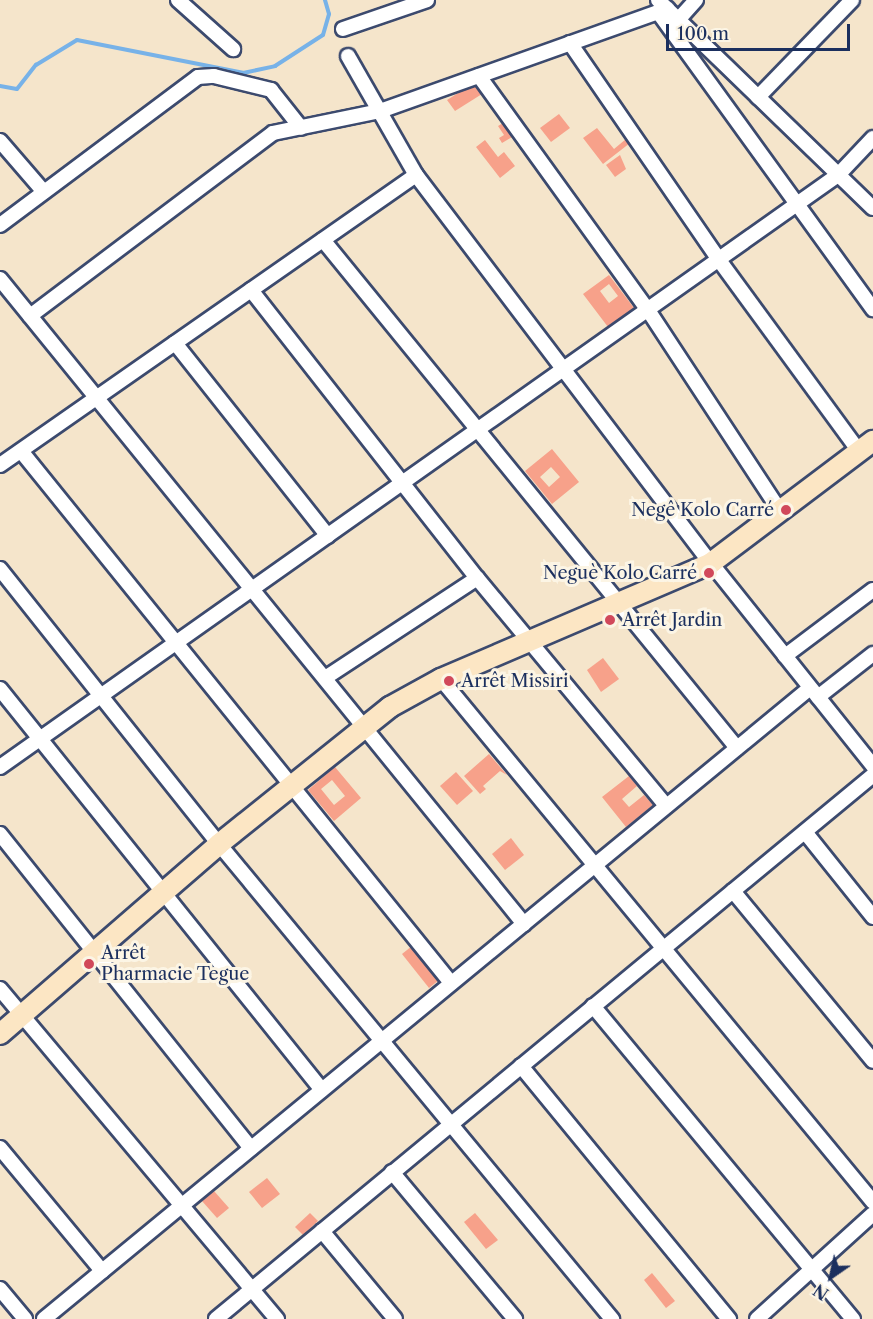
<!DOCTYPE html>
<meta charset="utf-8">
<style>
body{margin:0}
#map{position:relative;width:873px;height:1319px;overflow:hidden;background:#f5e5cb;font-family:"Libre Caslon Text",serif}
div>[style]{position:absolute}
.stream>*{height:4px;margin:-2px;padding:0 2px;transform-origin:2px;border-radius:2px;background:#77b2e8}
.building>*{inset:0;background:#f7a18a}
.roads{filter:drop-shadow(2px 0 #3c4a6e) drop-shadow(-2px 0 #3c4a6e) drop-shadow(0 2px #3c4a6e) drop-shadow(0 -2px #3c4a6e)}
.street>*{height:14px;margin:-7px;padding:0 7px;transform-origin:7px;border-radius:7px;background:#fff}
.secondary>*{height:20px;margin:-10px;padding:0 10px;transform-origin:10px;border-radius:10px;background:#fce6c4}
.dots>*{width:16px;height:16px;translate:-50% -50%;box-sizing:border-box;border:3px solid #fcf5e5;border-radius:50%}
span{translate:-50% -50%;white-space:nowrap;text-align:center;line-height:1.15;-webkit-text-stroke:6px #fcf5e5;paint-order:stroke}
.poi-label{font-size:18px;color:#1b2f5e}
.right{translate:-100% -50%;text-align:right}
.left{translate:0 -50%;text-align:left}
.north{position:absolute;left:801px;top:1247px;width:60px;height:60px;-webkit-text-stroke:4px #fcf5e5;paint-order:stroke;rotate:214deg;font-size:16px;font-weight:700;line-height:24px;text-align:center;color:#1b2f5e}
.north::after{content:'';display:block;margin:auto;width:21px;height:27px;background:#1b2f5e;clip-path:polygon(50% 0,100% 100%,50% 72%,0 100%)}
.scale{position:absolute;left:666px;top:24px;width:184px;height:27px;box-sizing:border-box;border:3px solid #1b2f5e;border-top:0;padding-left:8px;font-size:18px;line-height:21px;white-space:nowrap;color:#1b2f5e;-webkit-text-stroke:4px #fcf5e5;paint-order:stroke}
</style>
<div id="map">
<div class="stream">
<div style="left:0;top:86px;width:17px;rotate:10deg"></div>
<div style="left:17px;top:89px;width:31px;rotate:-52deg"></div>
<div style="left:36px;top:65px;width:48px;rotate:-31.4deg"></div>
<div style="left:77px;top:40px;width:169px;rotate:11.2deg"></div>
<div style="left:243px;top:73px;width:33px;rotate:-12deg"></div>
<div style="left:275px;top:66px;width:57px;rotate:-32.9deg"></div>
<div style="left:323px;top:35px;width:22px;rotate:-74deg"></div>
<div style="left:329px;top:14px;width:15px;rotate:-106deg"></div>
</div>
<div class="building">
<div style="clip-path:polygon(474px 83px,482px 94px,455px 111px,447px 100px)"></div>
<div style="clip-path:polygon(559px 114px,570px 128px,551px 142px,540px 128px)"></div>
<div style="clip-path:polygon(503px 123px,512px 137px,502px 143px,499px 138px,504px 135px,498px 126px)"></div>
<div style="clip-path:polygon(597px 128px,614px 149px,626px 139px,630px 143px,603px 164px,583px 138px)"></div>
<div style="clip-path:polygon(485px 140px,498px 157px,504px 152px,515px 166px,500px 178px,476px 147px)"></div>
<div style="clip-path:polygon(620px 155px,626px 169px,615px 177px,606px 165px)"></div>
<div style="clip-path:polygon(evenodd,609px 275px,634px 308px,608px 327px,583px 294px,609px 275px,609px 284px,618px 296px,609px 303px,600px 291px,609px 284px)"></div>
<div style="clip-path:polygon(evenodd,552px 449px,579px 482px,552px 504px,525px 471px,552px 449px,551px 467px,560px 477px,549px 487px,540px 477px,551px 467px)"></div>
<div style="clip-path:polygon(603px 658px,619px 679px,601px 692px,587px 670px)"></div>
<div style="clip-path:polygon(489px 754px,507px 775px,500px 771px,483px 786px,486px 789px,480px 794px,464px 776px)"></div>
<div style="clip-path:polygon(evenodd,335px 767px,361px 798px,334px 821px,308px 790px,335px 767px,332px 780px,345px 796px,334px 805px,321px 789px,332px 780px)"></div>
<div style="clip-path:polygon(456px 772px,473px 791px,457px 805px,440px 786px)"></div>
<div style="clip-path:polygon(629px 776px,637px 786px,622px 799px,629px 807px,644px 795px,653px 805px,626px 827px,602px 797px)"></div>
<div style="clip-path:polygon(511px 838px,524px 855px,505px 870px,492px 854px)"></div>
<div style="clip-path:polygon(412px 946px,439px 980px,429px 988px,402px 954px)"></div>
<div style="clip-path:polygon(267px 1178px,280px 1194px,262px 1208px,249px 1192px)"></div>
<div style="clip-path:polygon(214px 1191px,229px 1208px,217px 1218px,202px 1201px)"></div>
<div style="clip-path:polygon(310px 1213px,318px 1221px,303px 1235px,295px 1227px)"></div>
<div style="clip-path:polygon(475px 1213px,498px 1240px,486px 1249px,464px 1222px)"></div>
<div style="clip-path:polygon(652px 1273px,675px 1301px,666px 1308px,644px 1280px)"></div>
</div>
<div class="roads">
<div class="street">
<div style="left:178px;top:0;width:74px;rotate:41.7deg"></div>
<div style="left:658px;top:0;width:299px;rotate:44.1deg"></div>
<div style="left:658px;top:12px;width:367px;rotate:54.1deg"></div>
<div style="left:678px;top:20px;width:27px;rotate:-48deg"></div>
<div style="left:343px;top:29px;width:89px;rotate:-19deg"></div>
<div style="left:570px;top:43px;width:263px;rotate:55.5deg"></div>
<div style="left:719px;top:260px;width:237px;rotate:53.8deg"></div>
<div style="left:348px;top:56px;width:137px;rotate:60.3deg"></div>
<div style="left:416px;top:175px;width:487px;rotate:52.8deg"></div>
<div style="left:711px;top:563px;width:260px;rotate:51.4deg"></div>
<div style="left:479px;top:76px;width:289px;rotate:54.2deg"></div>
<div style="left:648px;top:310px;width:240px;rotate:56.7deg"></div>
<div style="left:758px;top:97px;width:135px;rotate:-45.9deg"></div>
<div style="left:0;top:141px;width:67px;rotate:49.2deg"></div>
<div style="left:0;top:225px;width:247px;rotate:-36.8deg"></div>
<div style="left:198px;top:77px;width:16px;rotate:-4deg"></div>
<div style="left:214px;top:76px;width:59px;rotate:13.8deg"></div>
<div style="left:271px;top:90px;width:48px;rotate:51.7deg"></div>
<div style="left:323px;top:240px;width:655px;rotate:50.82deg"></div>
<div style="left:0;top:279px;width:831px;rotate:50.91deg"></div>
<div style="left:251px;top:290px;width:366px;rotate:51.9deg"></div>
<div style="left:477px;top:578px;width:296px;rotate:50.3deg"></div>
<div style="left:30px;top:316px;width:304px;rotate:-37deg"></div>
<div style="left:273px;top:133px;width:109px;rotate:-11.6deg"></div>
<div style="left:380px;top:111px;width:305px;rotate:-19.6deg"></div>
<div style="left:175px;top:343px;width:246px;rotate:51.6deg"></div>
<div style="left:21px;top:451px;width:684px;rotate:51.05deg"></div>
<div style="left:0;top:465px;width:507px;rotate:-34.88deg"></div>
<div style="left:0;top:569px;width:352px;rotate:51.5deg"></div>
<div style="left:219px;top:844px;width:617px;rotate:50.4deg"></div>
<div style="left:785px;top:656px;width:110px;rotate:-36.9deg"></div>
<div style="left:325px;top:678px;width:182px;rotate:-33.3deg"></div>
<div style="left:441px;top:679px;width:678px;rotate:50.44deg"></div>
<div style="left:0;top:689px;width:514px;rotate:51.24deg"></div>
<div style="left:818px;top:697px;width:70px;rotate:-38deg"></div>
<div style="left:0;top:767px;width:1026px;rotate:-35.24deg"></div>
<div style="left:838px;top:175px;width:51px;rotate:-46.6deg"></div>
<div style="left:805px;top:832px;width:109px;rotate:51.3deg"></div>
<div style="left:0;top:834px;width:402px;rotate:51.4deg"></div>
<div style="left:733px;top:891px;width:220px;rotate:50.5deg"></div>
<div style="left:0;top:989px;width:431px;rotate:50deg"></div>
<div style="left:593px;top:1006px;width:407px;rotate:50.3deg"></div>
<div style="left:521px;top:1066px;width:328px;rotate:50.6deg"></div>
<div style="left:0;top:1148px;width:160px;rotate:50.3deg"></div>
<div style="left:392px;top:1172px;width:192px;rotate:50.1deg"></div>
<div style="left:322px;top:1231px;width:114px;rotate:50.3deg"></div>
<div style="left:0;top:1289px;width:39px;rotate:50deg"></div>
<div style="left:44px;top:1319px;width:992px;rotate:-39.48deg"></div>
<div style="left:216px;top:1319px;width:853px;rotate:-39.62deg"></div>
<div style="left:757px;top:1319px;width:156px;rotate:-42.2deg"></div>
</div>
<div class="secondary">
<div style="left:0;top:1034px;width:290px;rotate:-40.9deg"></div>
<div style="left:219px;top:844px;width:219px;rotate:-38.7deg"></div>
<div style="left:390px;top:707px;width:58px;rotate:-28.8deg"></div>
<div style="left:441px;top:679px;width:294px;rotate:-23.2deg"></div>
<div style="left:711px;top:563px;width:203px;rotate:-37deg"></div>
</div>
</div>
<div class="dots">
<div style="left:786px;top:510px;background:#d1495b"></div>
<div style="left:709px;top:573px;background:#d1495b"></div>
<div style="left:610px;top:620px;background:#d1495b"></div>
<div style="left:449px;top:681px;background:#d1495b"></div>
<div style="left:89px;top:964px;background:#d1495b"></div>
</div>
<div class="poi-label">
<span class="right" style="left:774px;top:510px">Negê Kolo Carré</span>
<span class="right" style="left:697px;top:573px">Neguè Kolo Carré</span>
<span class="left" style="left:622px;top:620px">Arrêt Jardin</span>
<span class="left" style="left:461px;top:681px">Arrêt Missiri</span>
<span class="left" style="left:101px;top:964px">Arrêt<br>Pharmacie Tegue</span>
</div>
<div class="north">N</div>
<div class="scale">100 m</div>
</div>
